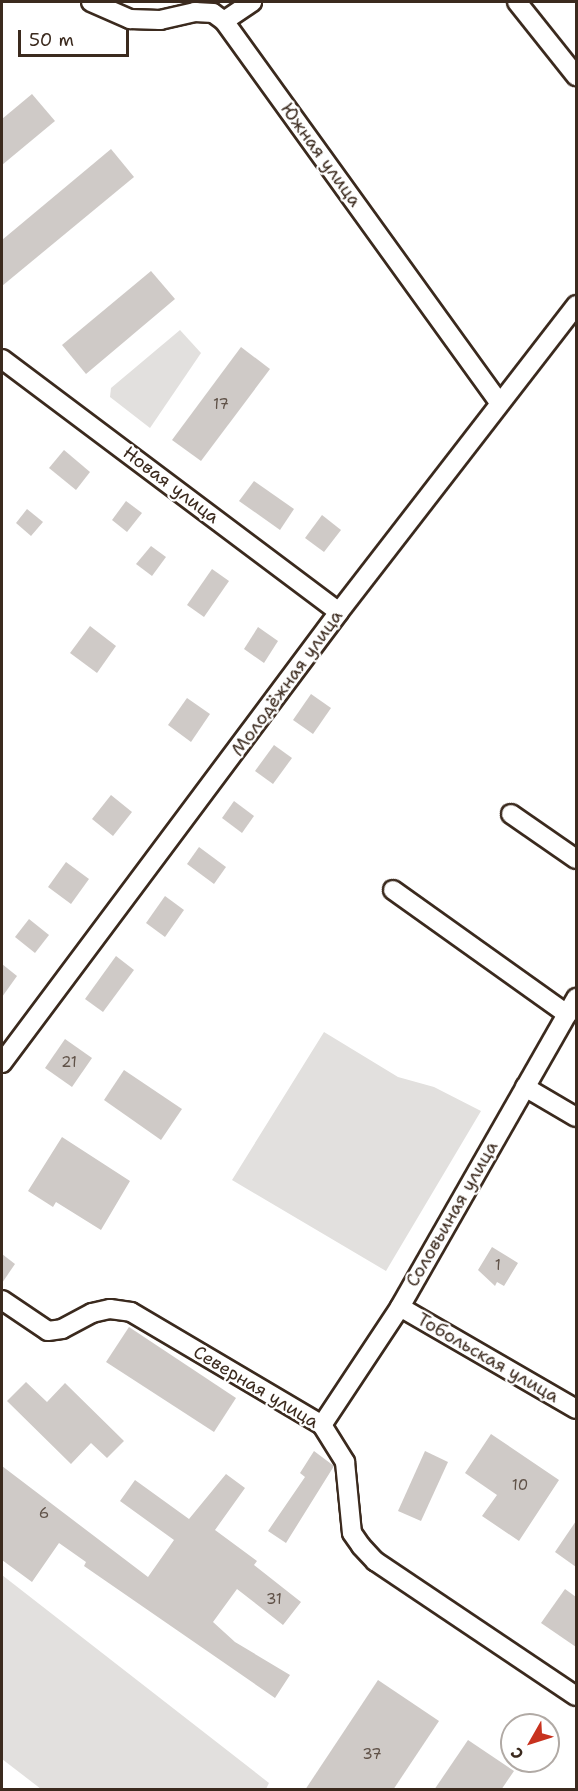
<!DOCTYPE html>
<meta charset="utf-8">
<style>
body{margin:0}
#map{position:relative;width:578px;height:1791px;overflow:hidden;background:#fff;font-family:"Shantell Sans",sans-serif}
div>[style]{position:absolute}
.green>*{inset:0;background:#e2e0de}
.building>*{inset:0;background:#cfcac7}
.roads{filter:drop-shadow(2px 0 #3b2a1e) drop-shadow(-2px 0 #3b2a1e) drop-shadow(0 2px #3b2a1e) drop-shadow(0 -2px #3b2a1e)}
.street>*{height:18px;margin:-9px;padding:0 9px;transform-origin:9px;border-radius:9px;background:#fff}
span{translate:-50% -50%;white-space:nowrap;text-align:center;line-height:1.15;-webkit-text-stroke:4.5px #fff;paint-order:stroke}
.number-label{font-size:15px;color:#605248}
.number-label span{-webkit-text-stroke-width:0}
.street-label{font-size:18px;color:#3b2a1e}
.frame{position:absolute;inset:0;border:3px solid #3b2a1e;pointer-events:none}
.north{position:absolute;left:500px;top:1713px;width:60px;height:60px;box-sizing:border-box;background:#fff;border:2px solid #b1aaa5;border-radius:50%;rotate:231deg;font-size:16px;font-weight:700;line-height:24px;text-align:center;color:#3b2a1e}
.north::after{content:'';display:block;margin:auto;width:21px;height:27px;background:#c8321e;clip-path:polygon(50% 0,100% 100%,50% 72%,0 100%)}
.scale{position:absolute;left:18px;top:30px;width:111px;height:27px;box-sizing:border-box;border:3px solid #3b2a1e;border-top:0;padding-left:8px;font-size:18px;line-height:21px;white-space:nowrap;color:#3b2a1e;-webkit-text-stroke:4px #fff;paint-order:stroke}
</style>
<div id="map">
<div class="green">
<div style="clip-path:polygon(180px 330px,201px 353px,150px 428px,110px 397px,111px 388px)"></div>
<div style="clip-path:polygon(324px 1032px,398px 1077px,434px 1087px,481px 1111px,386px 1271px,232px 1180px)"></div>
<div style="clip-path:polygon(2px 1575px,269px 1783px,266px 1789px,41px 1789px,2px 1759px)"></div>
</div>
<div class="building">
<div style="clip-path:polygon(32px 94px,55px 121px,2px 165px,2px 119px)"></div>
<div style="clip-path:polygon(111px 149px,134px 177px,2px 286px,2px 240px)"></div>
<div style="clip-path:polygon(151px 271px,175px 299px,86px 374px,62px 345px)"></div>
<div style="clip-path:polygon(241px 347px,270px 369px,201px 461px,172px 440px)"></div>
<div style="clip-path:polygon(64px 450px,90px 472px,76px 490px,49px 468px)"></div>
<div style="clip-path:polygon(254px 481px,294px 509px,280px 530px,239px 501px)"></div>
<div style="clip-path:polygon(126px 501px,142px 513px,127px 532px,112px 520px)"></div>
<div style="clip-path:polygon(27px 509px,43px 522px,31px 536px,16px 523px)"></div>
<div style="clip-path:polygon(322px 515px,341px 530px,324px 552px,305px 538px)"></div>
<div style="clip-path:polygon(151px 546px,166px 557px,152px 576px,136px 564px)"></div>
<div style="clip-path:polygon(212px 569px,229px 581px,204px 617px,187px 605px)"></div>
<div style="clip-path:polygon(90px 626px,116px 646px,97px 673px,70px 653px)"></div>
<div style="clip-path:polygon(258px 627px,278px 641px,264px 663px,244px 649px)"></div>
<div style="clip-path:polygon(311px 694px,331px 708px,313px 734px,293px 720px)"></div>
<div style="clip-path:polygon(187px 698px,210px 714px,191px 742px,168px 725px)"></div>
<div style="clip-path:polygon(274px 745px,292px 758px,273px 784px,255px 771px)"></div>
<div style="clip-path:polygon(111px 795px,132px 812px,113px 836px,92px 819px)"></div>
<div style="clip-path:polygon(234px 801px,254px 816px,242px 833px,222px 818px)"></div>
<div style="clip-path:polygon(199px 847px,226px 867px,214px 884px,187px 864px)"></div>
<div style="clip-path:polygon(66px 862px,89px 879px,71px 904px,48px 887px)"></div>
<div style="clip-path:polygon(165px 896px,184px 910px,165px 937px,146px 923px)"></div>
<div style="clip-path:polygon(29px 919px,49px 935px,35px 953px,15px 937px)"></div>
<div style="clip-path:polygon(116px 956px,134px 970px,103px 1012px,85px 999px)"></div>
<div style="clip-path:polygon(2px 964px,17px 976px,2px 997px)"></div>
<div style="clip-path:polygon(65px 1039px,92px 1058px,72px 1087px,45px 1068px)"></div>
<div style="clip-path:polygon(124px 1070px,182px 1109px,161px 1140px,104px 1100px)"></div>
<div style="clip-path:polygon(62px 1137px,130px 1181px,101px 1230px,56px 1202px,53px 1207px,28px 1191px)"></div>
<div style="clip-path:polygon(492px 1247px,518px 1263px,504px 1286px,497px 1282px,495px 1286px,478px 1270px)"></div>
<div style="clip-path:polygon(2px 1254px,15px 1264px,2px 1283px)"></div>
<div style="clip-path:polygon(129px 1327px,236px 1398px,214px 1432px,106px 1362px)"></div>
<div style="clip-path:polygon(26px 1382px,47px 1402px,65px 1383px,124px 1441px,107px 1458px,91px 1443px,71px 1464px,7px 1401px)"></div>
<div style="clip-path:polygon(491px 1434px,559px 1480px,519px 1541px,482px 1516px,497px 1495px,465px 1473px)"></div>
<div style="clip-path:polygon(314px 1451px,334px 1466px,286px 1543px,268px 1531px,305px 1477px,300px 1473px)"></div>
<div style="clip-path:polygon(425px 1451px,448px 1462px,421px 1521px,398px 1511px)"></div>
<div style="clip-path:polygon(2px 1466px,148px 1577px,174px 1540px,120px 1501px,135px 1480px,189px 1519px,226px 1474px,245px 1488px,215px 1530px,257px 1561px,254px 1565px,301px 1602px,283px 1625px,237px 1589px,213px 1622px,235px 1642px,290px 1675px,275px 1698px,84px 1566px,86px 1562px,59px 1543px,32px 1582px,2px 1560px)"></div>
<div style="clip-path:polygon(576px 1521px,576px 1567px,555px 1552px)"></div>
<div style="clip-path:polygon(565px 1589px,576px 1597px,576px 1647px,541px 1623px)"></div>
<div style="clip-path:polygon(378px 1680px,439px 1721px,393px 1790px,305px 1790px)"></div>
<div style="clip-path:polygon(468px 1740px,514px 1771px,501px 1790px,434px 1790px)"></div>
</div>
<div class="roads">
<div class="street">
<div style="left:91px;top:2px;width:43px;rotate:23.6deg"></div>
<div style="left:130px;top:19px;width:30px;rotate:2deg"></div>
<div style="left:160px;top:20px;width:36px;rotate:-13deg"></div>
<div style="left:195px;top:12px;width:18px;rotate:3deg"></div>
<div style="left:213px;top:13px;width:14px;rotate:36deg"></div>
<div style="left:224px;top:21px;width:471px;rotate:54.2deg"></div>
<div style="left:517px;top:2px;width:95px;rotate:51.4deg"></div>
<div style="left:224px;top:21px;width:34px;rotate:-34deg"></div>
<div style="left:2px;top:359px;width:421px;rotate:36.9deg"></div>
<div style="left:511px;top:814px;width:79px;rotate:34.7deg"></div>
<div style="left:393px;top:890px;width:214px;rotate:35.5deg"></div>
<div style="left:2px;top:1063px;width:563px;rotate:-53.23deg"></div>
<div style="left:339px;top:612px;width:388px;rotate:-52.3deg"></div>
<div style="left:525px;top:1087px;width:59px;rotate:30.5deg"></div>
<div style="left:2px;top:1300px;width:55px;rotate:34deg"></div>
<div style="left:48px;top:1331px;width:14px;rotate:-8deg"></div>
<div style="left:62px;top:1329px;width:34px;rotate:-28deg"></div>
<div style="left:92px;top:1313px;width:18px;rotate:-13deg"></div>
<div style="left:110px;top:1309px;width:21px;rotate:8deg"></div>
<div style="left:131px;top:1312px;width:222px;rotate:30.6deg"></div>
<div style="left:322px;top:1425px;width:44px;rotate:58.1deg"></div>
<div style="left:345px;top:1462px;width:71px;rotate:84.4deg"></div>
<div style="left:352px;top:1533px;width:16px;rotate:55deg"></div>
<div style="left:361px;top:1546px;width:21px;rotate:47deg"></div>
<div style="left:375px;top:1561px;width:242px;rotate:33.9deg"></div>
<div style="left:400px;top:1307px;width:203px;rotate:30.1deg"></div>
<div style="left:322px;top:1425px;width:141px;rotate:-56.5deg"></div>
<div style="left:400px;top:1307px;width:356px;rotate:-60.3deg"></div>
</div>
</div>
<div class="number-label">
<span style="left:221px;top:405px">17</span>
<span style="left:69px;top:1063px">21</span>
<span style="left:498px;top:1266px">1</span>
<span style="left:520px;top:1486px">10</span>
<span style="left:44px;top:1514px">6</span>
<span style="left:274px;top:1600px">31</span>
<span style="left:372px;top:1755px">37</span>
</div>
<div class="street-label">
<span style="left:321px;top:155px;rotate:54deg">Южная улица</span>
<span style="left:171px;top:485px;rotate:37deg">Новая улица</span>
<span style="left:287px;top:683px;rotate:-54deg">Молодёжная улица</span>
<span style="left:452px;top:1214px;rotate:-60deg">Соловьиная улица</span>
<span style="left:488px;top:1358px;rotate:30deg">Тобольская улица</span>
<span style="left:256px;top:1387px;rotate:31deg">Северная улица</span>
</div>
<div class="frame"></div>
<div class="north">С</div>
<div class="scale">50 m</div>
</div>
